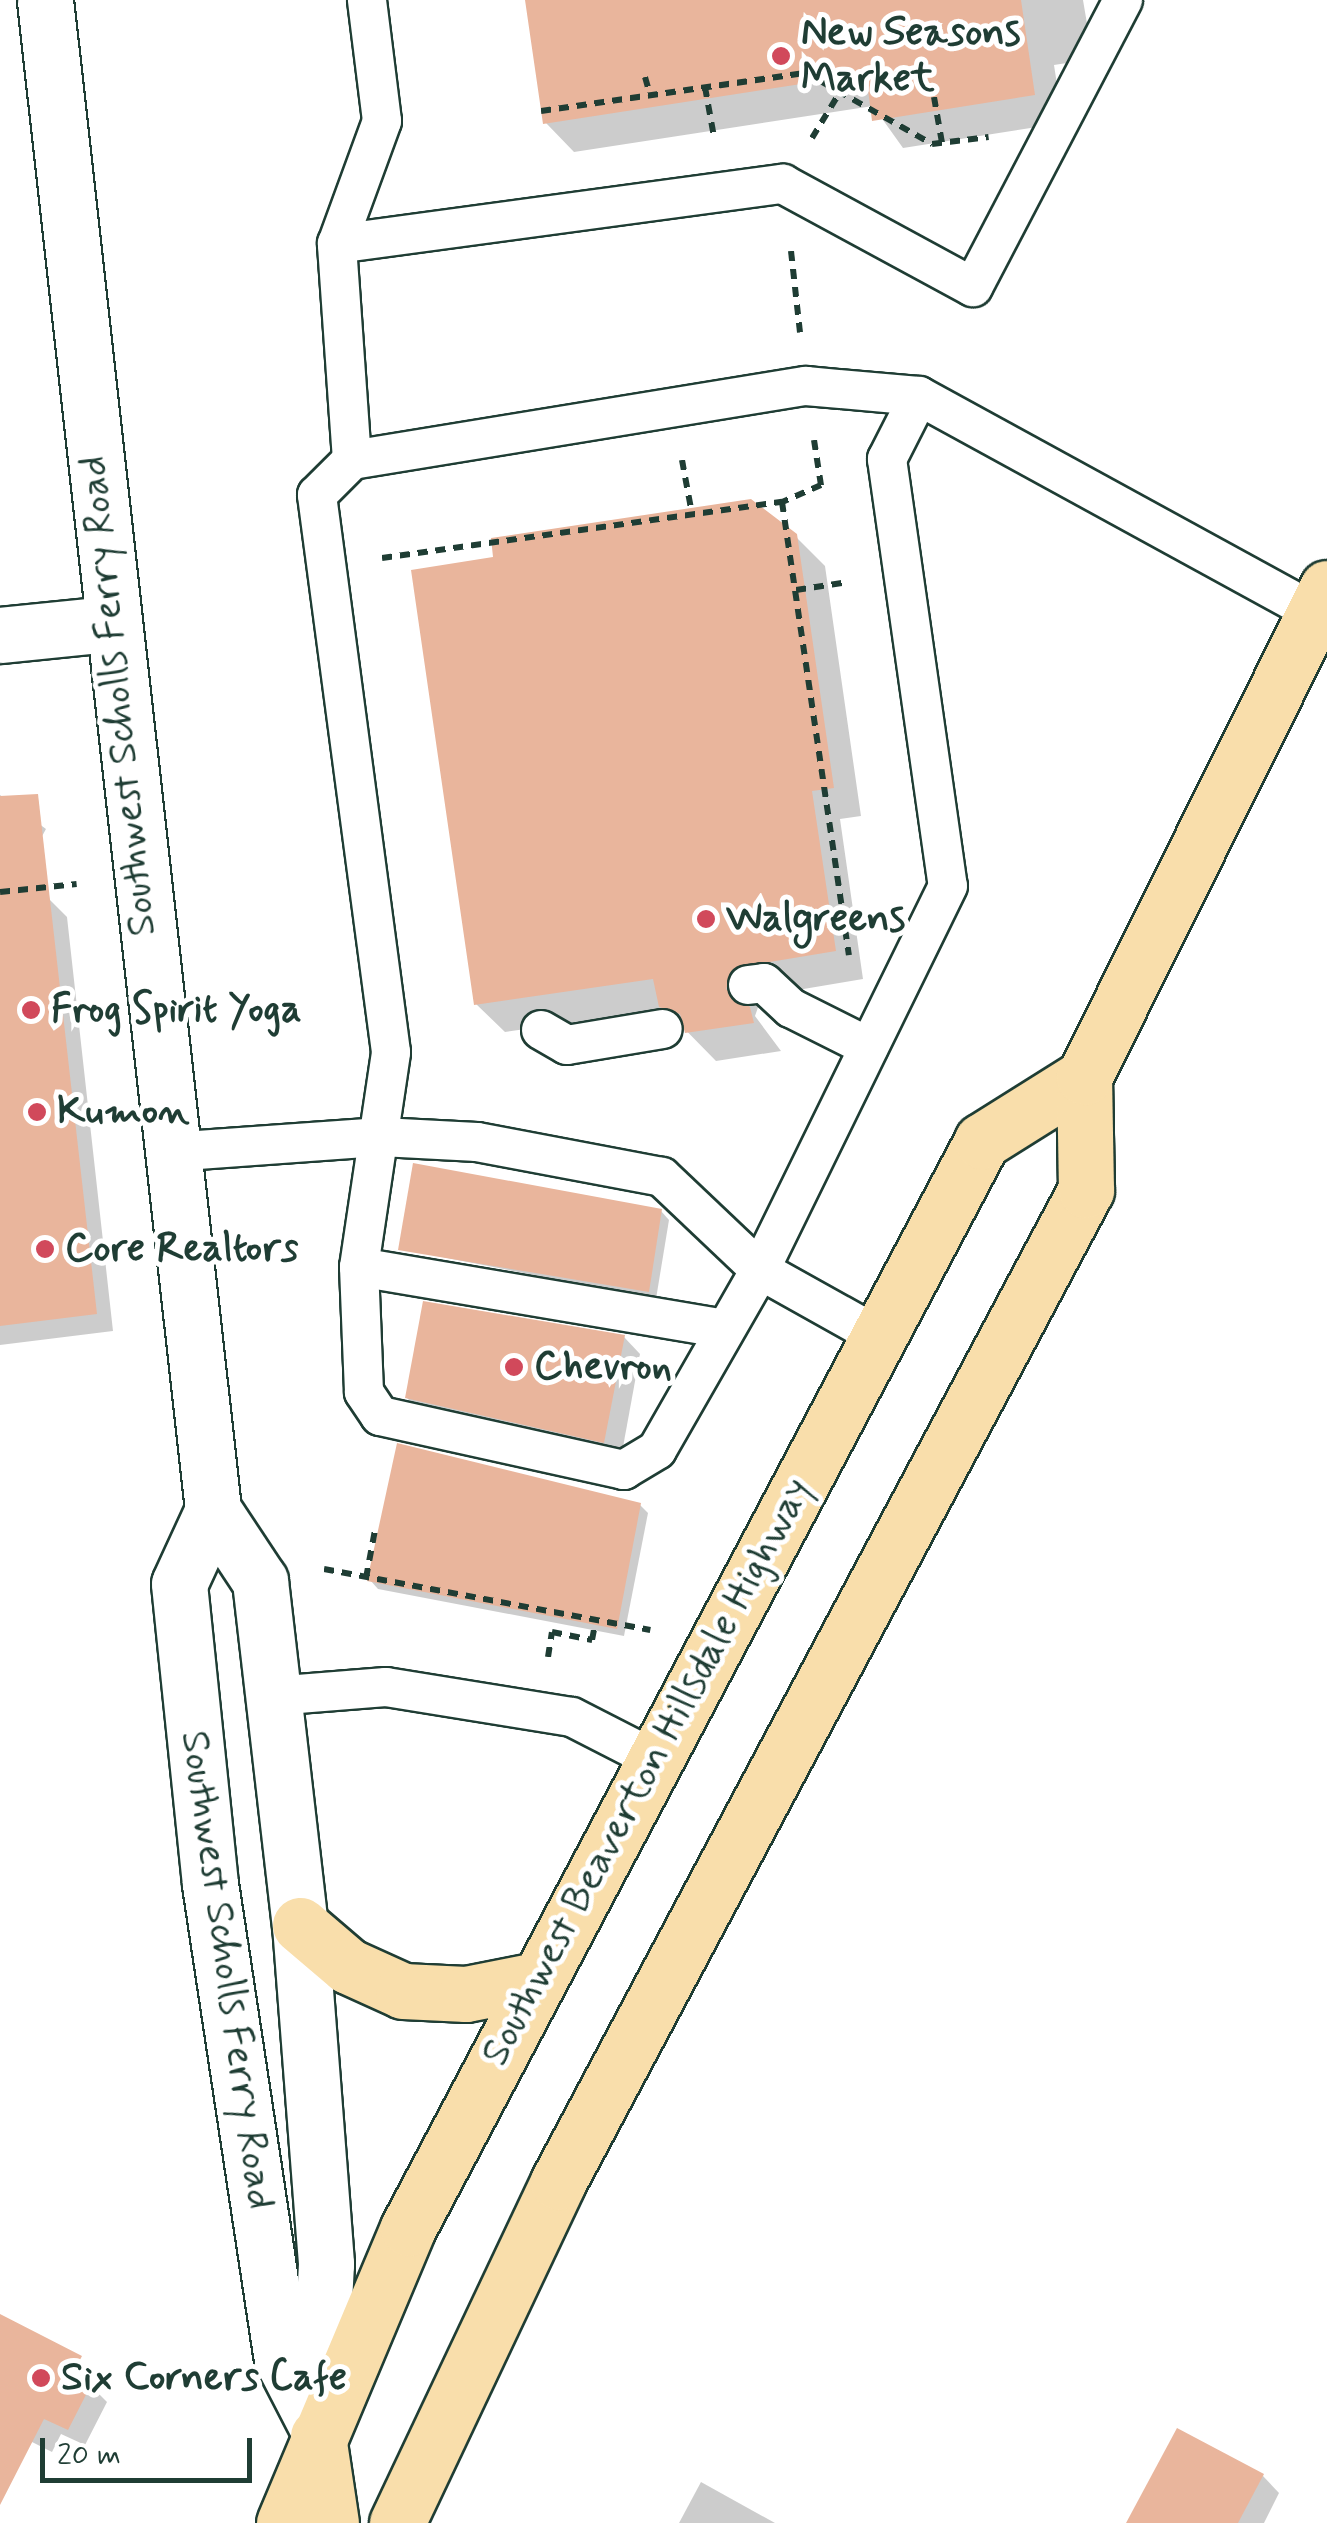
<!DOCTYPE html>
<style>
body{margin:0}
#map{position:relative;width:1327px;height:2523px;overflow:hidden;background:#fff;font-family:Mynerve,sans-serif}
div>[style]{position:absolute}
.shadow>*{inset:0;background:#0003}
.building>*{inset:0;background:#e9b59c}
.path>*{height:6px;margin-top:-3px;transform-origin:0;background:repeating-linear-gradient(90deg,#1f3d34 0 10px,transparent 0 18px)}
.roads{filter:drop-shadow(2px 0 #1f3d34) drop-shadow(-2px 0 #1f3d34) drop-shadow(0 2px #1f3d34) drop-shadow(0 -2px #1f3d34)}
.lane>*{height:38px;margin:-19px;padding:0 19px;transform-origin:19px;border-radius:19px;background:#fff}
.street>*{height:55px;margin:-27.5px;padding:0 27.5px;transform-origin:27.5px;border-radius:27.5px;background:#fff}
.secondary>*{height:55px;margin:-27.5px;padding:0 27.5px;transform-origin:27.5px;border-radius:27.5px;background:#fff}
.primary>*{height:55px;margin:-27.5px;padding:0 27.5px;transform-origin:27.5px;border-radius:27.5px;background:#f9deab}
.dots>*{width:28px;height:28px;translate:-50% -50%;box-sizing:border-box;border:5px solid #fff;border-radius:50%}
span{translate:-50% -50%;white-space:nowrap;text-align:center;line-height:1.15;-webkit-text-stroke:10px #fff;paint-order:stroke}
.poi-label{font-size:40px;color:#1f3d34;font-weight:700}
.left{translate:0 -50%;text-align:left}
.street-label{font-size:40px;color:#1f3d34}
.scale{position:absolute;left:40px;top:2438px;width:212px;height:45px;box-sizing:border-box;border:5px solid #1f3d34;border-top:0;padding-left:12px;font-size:30px;line-height:35px;white-space:nowrap;color:#1f3d34;-webkit-text-stroke:8px #fff;paint-order:stroke}
</style>
<div id="map">
<div class="shadow">
<div style="clip-path:polygon(527px 0,1083px 0,1093px 59px,1054px 65px,1063px 123px,903px 148px,873px 106px,574px 152px,546px 123px)"></div>
<div style="clip-path:polygon(795px 536px,825px 566px,861px 816px,840px 819px,863px 979px,762px 996px,755px 1016px,781px 1051px,716px 1061px,665px 1009px,505px 1032px,476px 1004px)"></div>
<div style="clip-path:polygon(0 795px,46px 829px,4px 905px,49px 899px,67px 917px,113px 1331px,0 1345px)"></div>
<div style="clip-path:polygon(661px 1211px,669px 1220px,656px 1299px,401px 1249px)"></div>
<div style="clip-path:polygon(624px 1337px,640px 1354px,621px 1458px,424px 1415px,407px 1398px)"></div>
<div style="clip-path:polygon(399px 1446px,640px 1505px,648px 1513px,624px 1636px,378px 1589px,370px 1580px)"></div>
<div style="clip-path:polygon(0 2317px,97px 2374px,91px 2386px,107px 2402px,85px 2445px,61px 2434px,52px 2452px,0 2426px)"></div>
<div style="clip-path:polygon(1263px 2476px,1279px 2493px,1264px 2523px,1133px 2523px)"></div>
<div style="clip-path:polygon(701px 2482px,775px 2523px,679px 2523px)"></div>
</div>
<div class="building">
<div style="clip-path:polygon(525px 0,1021px 0,1035px 95px,872px 121px,866px 74px,543px 124px)"></div>
<div style="clip-path:polygon(751px 499px,797px 534px,834px 788px,812px 791px,836px 951px,734px 968px,726px 989px,750px 1007px,754px 1023px,685px 1033px,680px 1014px,659px 1007px,653px 979px,474px 1005px,411px 570px,493px 557px,491px 538px)"></div>
<div style="clip-path:polygon(38px 794px,97px 1314px,0 1326px,0 796px)"></div>
<div style="clip-path:polygon(413px 1163px,662px 1209px,649px 1292px,398px 1250px)"></div>
<div style="clip-path:polygon(423px 1301px,625px 1335px,604px 1443px,405px 1398px)"></div>
<div style="clip-path:polygon(397px 1443px,641px 1503px,617px 1629px,367px 1581px)"></div>
<div style="clip-path:polygon(0 2314px,82px 2356px,73px 2373px,92px 2383px,68px 2430px,44px 2419px,0 2505px)"></div>
<div style="clip-path:polygon(1177px 2428px,1264px 2474px,1238px 2523px,1126px 2523px)"></div>
</div>
<div class="path">
<div style="left:645px;top:77px;width:18px;rotate:74deg"></div>
<div style="left:705px;top:87px;width:51px;rotate:79.8deg"></div>
<div style="left:934px;top:97px;width:47px;rotate:80.1deg"></div>
<div style="left:541px;top:111px;width:268px;rotate:-8.2deg"></div>
<div style="left:806px;top:73px;width:145px;rotate:29.4deg"></div>
<div style="left:932px;top:144px;width:57px;rotate:-7deg"></div>
<div style="left:812px;top:138px;width:54px;rotate:-58.7deg"></div>
<div style="left:791px;top:251px;width:82px;rotate:83.7deg"></div>
<div style="left:814px;top:440px;width:46px;rotate:81.2deg"></div>
<div style="left:821px;top:485px;width:43px;rotate:156.4deg"></div>
<div style="left:782px;top:502px;width:458px;rotate:81.6deg"></div>
<div style="left:682px;top:460px;width:55px;rotate:79.5deg"></div>
<div style="left:382px;top:558px;width:404px;rotate:-8deg"></div>
<div style="left:796px;top:590px;width:53px;rotate:-8.7deg"></div>
<div style="left:0;top:892px;width:77px;rotate:-5.9deg"></div>
<div style="left:324px;top:1569px;width:332px;rotate:10.6deg"></div>
<div style="left:366px;top:1578px;width:49px;rotate:-79.4deg"></div>
<div style="left:548px;top:1657px;width:25px;rotate:-81deg"></div>
<div style="left:552px;top:1632px;width:41px;rotate:11.3deg"></div>
<div style="left:592px;top:1640px;width:20px;rotate:-79deg"></div>
</div>
<div class="roads">
<div class="lane">
<div style="left:337px;top:244px;width:450px;rotate:-7.7deg"></div>
<div style="left:783px;top:184px;width:216px;rotate:28.5deg"></div>
<div style="left:973px;top:287px;width:324px;rotate:-62.4deg"></div>
<div style="left:919px;top:396px;width:71px;rotate:116.9deg"></div>
<div style="left:887px;top:459px;width:431px;rotate:81.9deg"></div>
<div style="left:948px;top:886px;width:428px;rotate:116.1deg"></div>
<div style="left:760px;top:1270px;width:207px;rotate:119.8deg"></div>
<div style="left:657px;top:1450px;width:39px;rotate:149deg"></div>
<div style="left:624px;top:1470px;width:250px;rotate:-167.5deg"></div>
<div style="left:380px;top:1416px;width:29px;rotate:-124deg"></div>
<div style="left:364px;top:1392px;width:125px;rotate:-92.3deg"></div>
<div style="left:359px;top:1267px;width:217px;rotate:-81.5deg"></div>
<div style="left:391px;top:1052px;width:562px;rotate:-97.57deg"></div>
<div style="left:317px;top:495px;width:49px;rotate:-45deg"></div>
<div style="left:352px;top:460px;width:460px;rotate:-9.3deg"></div>
<div style="left:806px;top:386px;width:113px;rotate:5.1deg"></div>
<div style="left:919px;top:396px;width:452px;rotate:28.7deg"></div>
<div style="left:352px;top:460px;width:217px;rotate:-94deg"></div>
<div style="left:337px;top:244px;width:131px;rotate:-69.9deg"></div>
<div style="left:382px;top:121px;width:122px;rotate:-97.1deg"></div>
<div style="left:748px;top:985px;width:16px;rotate:-7deg"></div>
<div style="left:764px;top:983px;width:37px;rotate:43deg"></div>
<div style="left:791px;top:1008px;width:87px;rotate:26.6deg"></div>
<div style="left:541px;top:1030px;width:30px;rotate:30deg"></div>
<div style="left:567px;top:1045px;width:97px;rotate:-9.5deg"></div>
<div style="left:170px;top:1152px;width:212px;rotate:-4.1deg"></div>
<div style="left:381px;top:1137px;width:96px;rotate:3deg"></div>
<div style="left:477px;top:1142px;width:188px;rotate:10.7deg"></div>
<div style="left:662px;top:1177px;width:135px;rotate:43.5deg"></div>
<div style="left:760px;top:1270px;width:135px;rotate:29.2deg"></div>
<div style="left:359px;top:1267px;width:371px;rotate:9.6deg"></div>
<div style="left:273px;top:1696px;width:113px;rotate:-4.6deg"></div>
<div style="left:386px;top:1687px;width:188px;rotate:9.2deg"></div>
<div style="left:572px;top:1717px;width:92px;rotate:27.1deg"></div>
</div>
<div class="street">
<div style="left:0;top:635px;width:110px;rotate:-5.8deg"></div>
</div>
<div class="secondary">
<div style="left:45px;top:0;width:1519px;rotate:83.65deg"></div>
<div style="left:213px;top:1510px;width:85px;rotate:56.5deg"></div>
<div style="left:260px;top:1581px;width:346px;rotate:83.4deg"></div>
<div style="left:300px;top:1925px;width:340px;rotate:85.6deg"></div>
<div style="left:326px;top:2264px;width:164px;rotate:93.1deg"></div>
<div style="left:213px;top:1510px;width:81px;rotate:114.7deg"></div>
<div style="left:179px;top:1584px;width:302px;rotate:84.1deg"></div>
<div style="left:210px;top:1884px;width:480px;rotate:81.4deg"></div>
<div style="left:282px;top:2359px;width:74px;rotate:62.7deg"></div>
</div>
<div class="primary">
<div style="left:300px;top:1925px;width:63px;rotate:40.5deg"></div>
<div style="left:348px;top:1966px;width:60px;rotate:24.4deg"></div>
<div style="left:403px;top:1991px;width:63px;rotate:2.7deg"></div>
<div style="left:466px;top:1994px;width:72px;rotate:-11.2deg"></div>
<div style="left:318px;top:2436px;width:88px;rotate:81.5deg"></div>
<div style="left:284px;top:2523px;width:320px;rotate:-67.2deg"></div>
<div style="left:408px;top:2228px;width:1229px;rotate:-62.16deg"></div>
<div style="left:982px;top:1141px;width:120px;rotate:-32.1deg"></div>
<div style="left:397px;top:2523px;width:377px;rotate:-64.7deg"></div>
<div style="left:558px;top:2182px;width:1124px;rotate:-61.98deg"></div>
<div style="left:1086px;top:1190px;width:113px;rotate:-91deg"></div>
<div style="left:1084px;top:1077px;width:546px;rotate:-63.58deg"></div>
</div>
</div>
<div class="dots">
<div style="left:781px;top:56px;background:#d1495b"></div>
<div style="left:706px;top:919px;background:#d1495b"></div>
<div style="left:31px;top:1010px;background:#d1495b"></div>
<div style="left:37px;top:1112px;background:#d1495b"></div>
<div style="left:45px;top:1249px;background:#d1495b"></div>
<div style="left:514px;top:1367px;background:#d1495b"></div>
<div style="left:41px;top:2378px;background:#d1495b"></div>
</div>
<div class="poi-label">
<span class="left" style="left:801px;top:56px">New Seasons<br>Market</span>
<span class="left" style="left:726px;top:919px">Walgreens</span>
<span class="left" style="left:51px;top:1010px">Frog Spirit Yoga</span>
<span class="left" style="left:57px;top:1112px">Kumon</span>
<span class="left" style="left:65px;top:1249px">Core Realtors</span>
<span class="left" style="left:534px;top:1367px">Chevron</span>
<span class="left" style="left:61px;top:2378px">Six Corners Cafe</span>
</div>
<div class="street-label">
<span style="left:118px;top:696px;rotate:-96deg">Southwest Scholls Ferry Road</span>
<span style="left:647px;top:1772px;rotate:-62deg">Southwest Beaverton Hillsdale Highway</span>
<span style="left:227px;top:1970px;rotate:82deg">Southwest Scholls Ferry Road</span>
</div>
<div class="scale">20 m</div>
</div>
